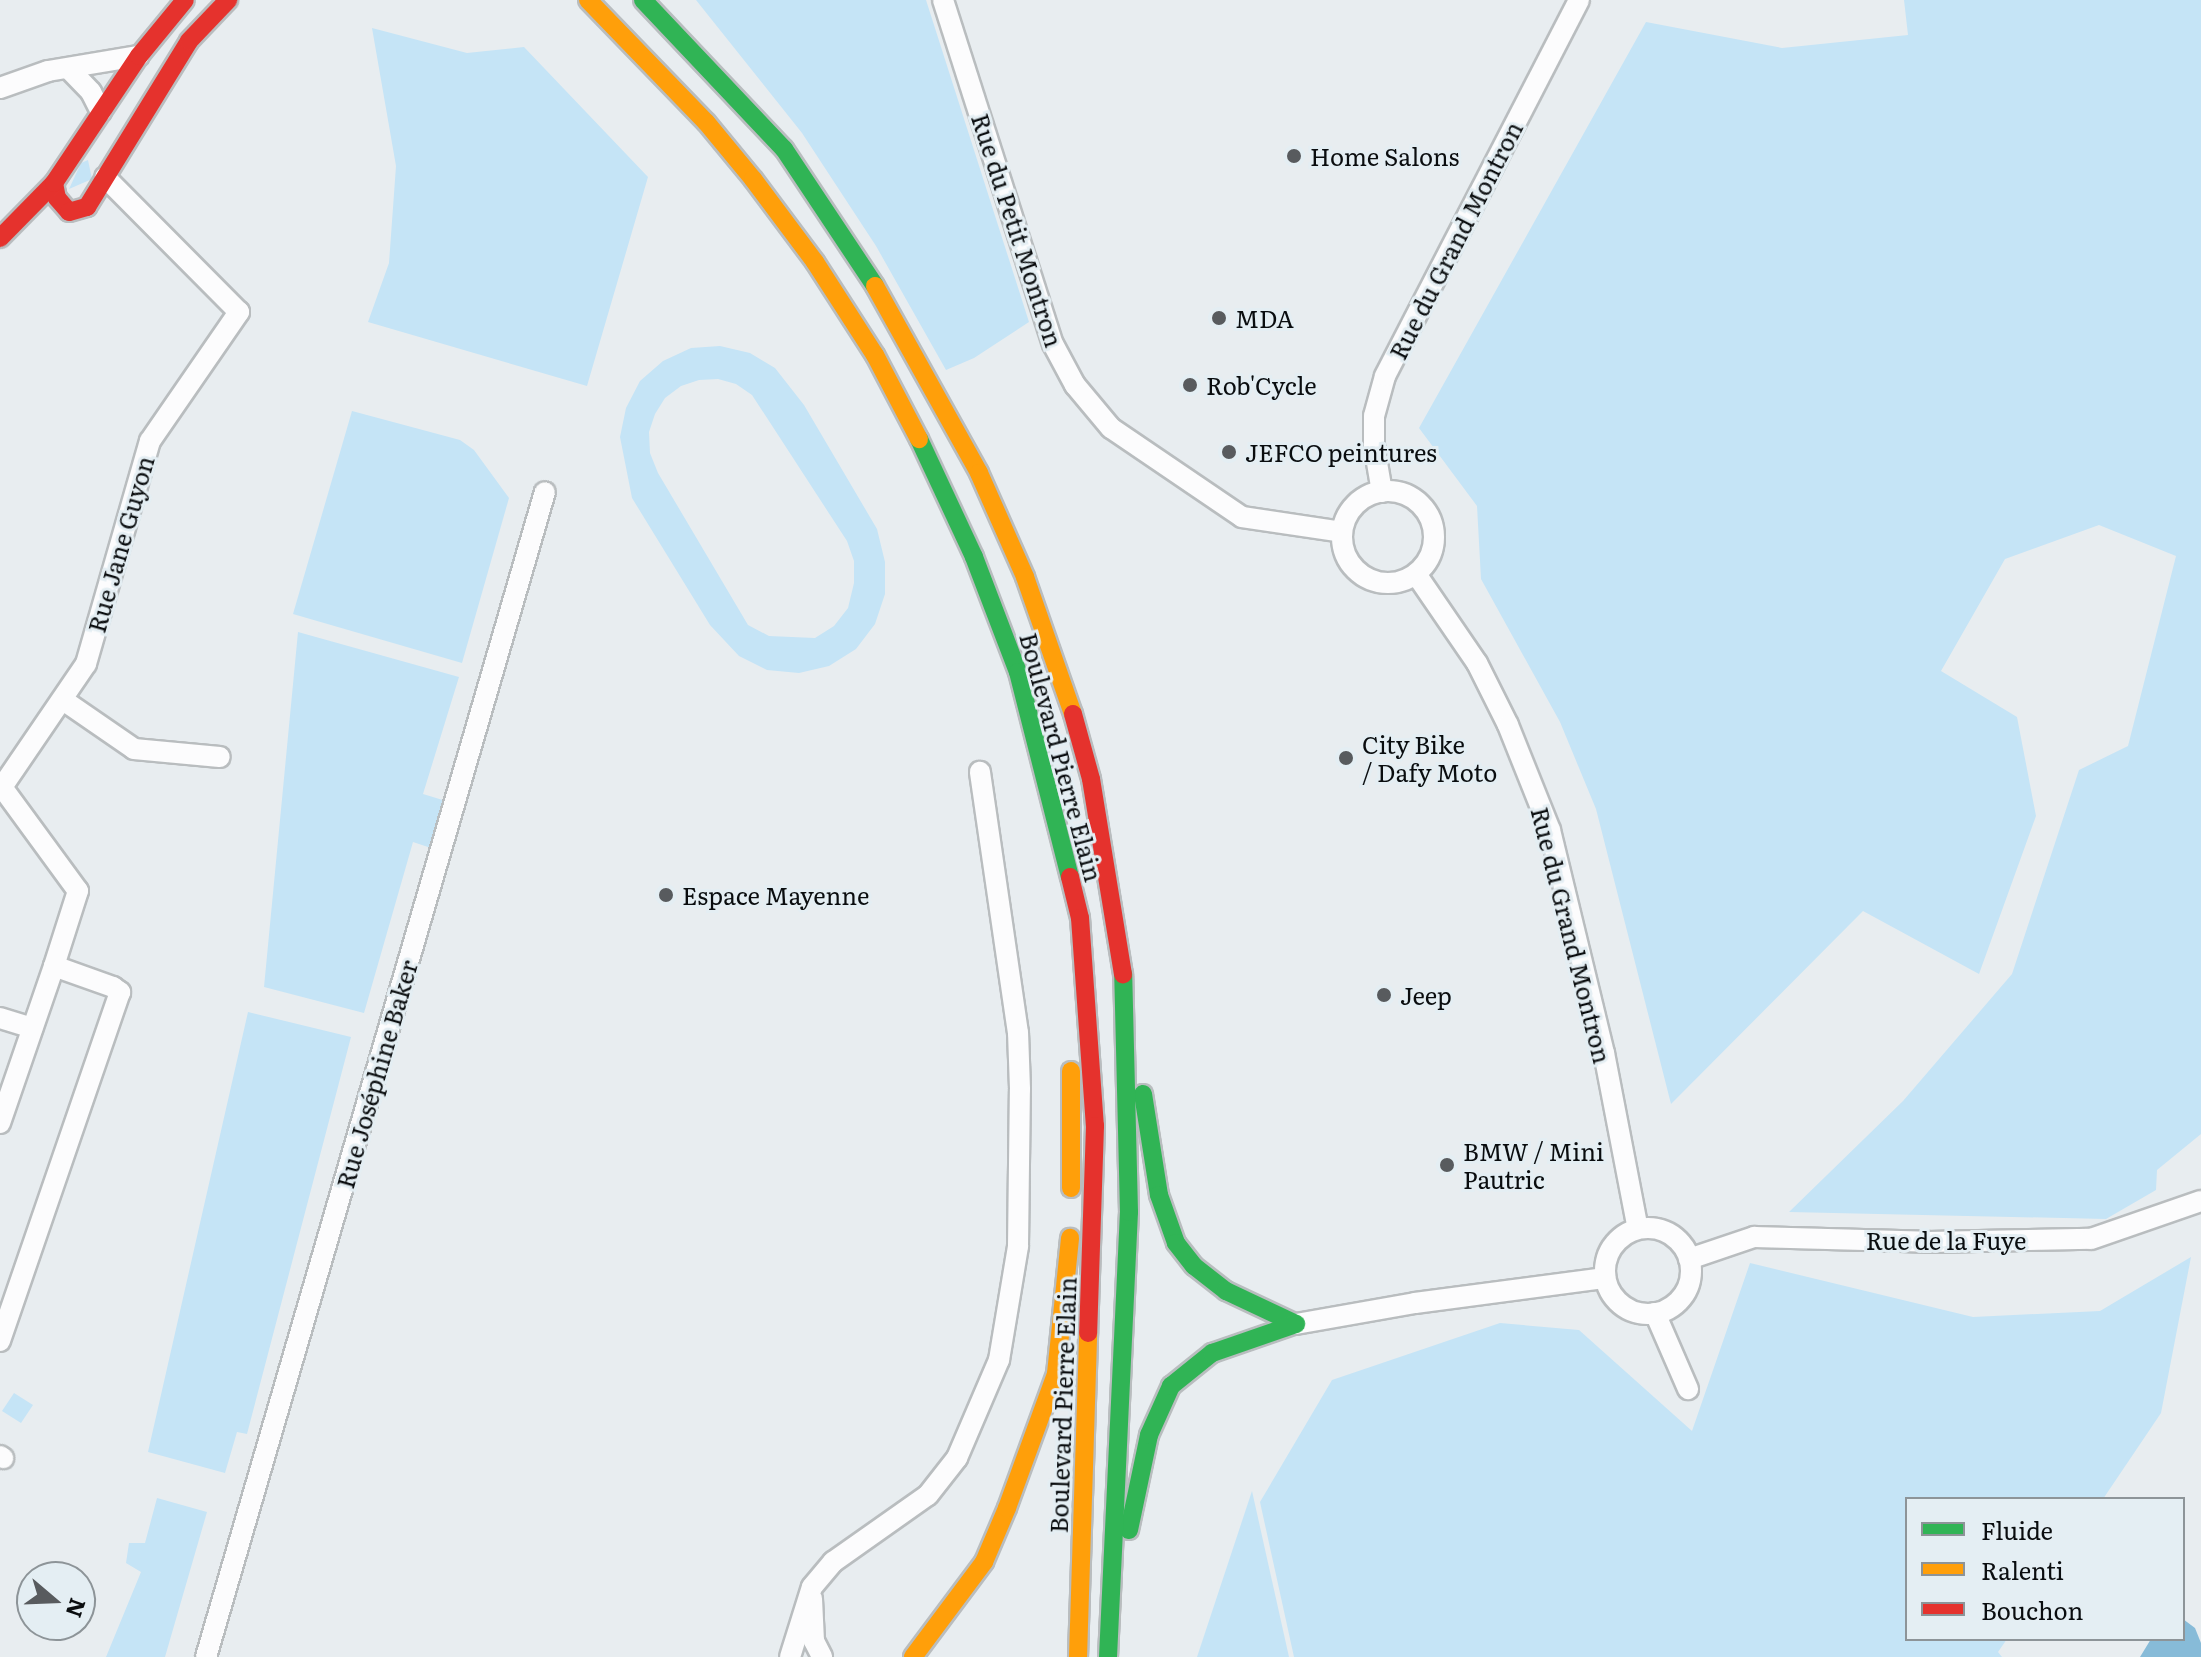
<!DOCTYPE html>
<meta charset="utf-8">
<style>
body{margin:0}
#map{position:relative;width:2201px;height:1657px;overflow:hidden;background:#e8edf0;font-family:Literata,serif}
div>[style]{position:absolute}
.green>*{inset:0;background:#c5e4f6}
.water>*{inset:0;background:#87bbd8}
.roads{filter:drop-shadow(2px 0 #b9bdbf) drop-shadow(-2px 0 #b9bdbf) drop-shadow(0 2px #b9bdbf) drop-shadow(0 -2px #b9bdbf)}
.street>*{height:20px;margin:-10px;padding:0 10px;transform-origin:10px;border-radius:10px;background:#fcfcfd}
.street>.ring{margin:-10px;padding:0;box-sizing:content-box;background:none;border:20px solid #fcfcfd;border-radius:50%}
.fast>*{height:18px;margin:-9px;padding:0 9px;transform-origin:9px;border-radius:9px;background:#30b455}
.slow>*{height:18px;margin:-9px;padding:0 9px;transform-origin:9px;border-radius:9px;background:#ff9f0a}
.jam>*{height:18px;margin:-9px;padding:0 9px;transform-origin:9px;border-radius:9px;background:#e5322d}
.dots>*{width:22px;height:22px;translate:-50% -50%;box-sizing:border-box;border:4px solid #e4eef3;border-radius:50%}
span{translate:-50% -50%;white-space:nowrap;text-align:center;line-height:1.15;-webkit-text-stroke:6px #e4eef3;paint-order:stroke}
.poi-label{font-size:24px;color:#0a0d0f}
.left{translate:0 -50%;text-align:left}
.street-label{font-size:24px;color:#0a0d0f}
.legend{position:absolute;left:1905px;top:1497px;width:280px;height:144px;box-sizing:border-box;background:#e4eef3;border:2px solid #8d9498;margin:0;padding:10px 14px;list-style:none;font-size:24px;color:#0a0d0f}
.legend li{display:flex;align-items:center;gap:16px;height:40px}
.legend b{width:40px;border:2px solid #8d9498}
.north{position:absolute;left:16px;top:1561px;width:80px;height:80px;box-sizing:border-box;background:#e4eef3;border:2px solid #8d9498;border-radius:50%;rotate:109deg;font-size:22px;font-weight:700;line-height:32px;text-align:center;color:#0a0d0f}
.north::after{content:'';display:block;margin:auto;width:28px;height:36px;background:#585b5e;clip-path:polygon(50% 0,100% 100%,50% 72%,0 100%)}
</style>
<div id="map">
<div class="green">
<div style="clip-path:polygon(696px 0,926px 0,1029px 322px,974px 358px,946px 370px,876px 246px,802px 133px)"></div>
<div style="clip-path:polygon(1904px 0,2201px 0,2201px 1134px,2157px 1170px,2156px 1190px,2106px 1219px,1789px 1212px,1903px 1101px,2012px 974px,2079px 770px,2128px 746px,2176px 556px,2099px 525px,2005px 559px,1941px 671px,2017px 717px,2036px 816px,1979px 974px,1863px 911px,1671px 1104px,1596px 809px,1560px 722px,1481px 579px,1477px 506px,1419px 428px,1646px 22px,1782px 48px,1908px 35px)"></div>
<div style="clip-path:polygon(372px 28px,467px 53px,524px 47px,648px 177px,587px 386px,368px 322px,389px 263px,396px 166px)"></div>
<div style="clip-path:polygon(88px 160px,92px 179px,69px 189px,81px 163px)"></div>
<div style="clip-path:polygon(evenodd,720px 346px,750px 353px,775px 368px,804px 405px,877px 529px,885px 562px,885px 594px,875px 624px,856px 649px,829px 666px,799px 673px,767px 670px,739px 656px,710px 625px,632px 498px,620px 437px,626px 408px,640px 381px,663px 361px,691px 348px,720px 346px,718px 379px,736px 384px,752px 395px,847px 541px,854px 561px,854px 583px,848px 608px,834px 626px,815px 638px,769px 636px,748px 625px,658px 473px,650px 453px,649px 432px,655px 414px,665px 398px,681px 386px,699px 380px,718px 379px)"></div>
<div style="clip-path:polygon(352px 411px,460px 440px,474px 450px,509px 498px,462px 663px,293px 614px)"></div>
<div style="clip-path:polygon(298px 632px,459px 677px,423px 794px,446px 801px,431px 848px,413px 842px,364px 1013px,264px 987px)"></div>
<div style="clip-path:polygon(248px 1012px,351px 1037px,247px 1434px,237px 1432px,225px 1473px,148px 1452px)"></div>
<div style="clip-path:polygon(2191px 1257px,2161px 1413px,2103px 1499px,1907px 1499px,1907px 1639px,2007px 1639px,1998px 1652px,2002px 1657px,1294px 1657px,1260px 1502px,1332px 1380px,1500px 1323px,1579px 1330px,1692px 1431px,1750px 1263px,1973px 1317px,2100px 1311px)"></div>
<div style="clip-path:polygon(14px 1393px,33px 1405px,21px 1423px,2px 1411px)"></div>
<div style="clip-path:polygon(1252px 1491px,1289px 1657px,1197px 1657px)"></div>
<div style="clip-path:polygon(157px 1498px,207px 1512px,165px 1657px,106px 1657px,141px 1572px,126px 1563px,129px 1543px,145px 1543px)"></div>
</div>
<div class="water">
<div style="clip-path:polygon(2183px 1619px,2195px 1628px,2201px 1643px,2201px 1657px,2140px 1657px,2151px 1639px,2183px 1639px)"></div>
</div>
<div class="roads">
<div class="street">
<div style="left:943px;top:0;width:361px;rotate:72.3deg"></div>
<div style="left:1053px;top:344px;width:47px;rotate:61.8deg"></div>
<div style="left:1075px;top:385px;width:56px;rotate:50.1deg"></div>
<div style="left:1111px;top:428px;width:158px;rotate:34.2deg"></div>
<div style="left:1242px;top:517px;width:101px;rotate:8.5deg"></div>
<div style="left:70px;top:70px;width:30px;rotate:46deg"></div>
<div style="left:91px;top:92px;width:22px;rotate:63deg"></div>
<div style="left:0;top:88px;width:51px;rotate:-19.5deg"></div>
<div style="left:48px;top:71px;width:92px;rotate:-9.4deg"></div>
<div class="ring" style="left:1342px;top:491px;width:72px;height:72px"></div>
<div style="left:1382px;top:492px;width:48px;rotate:-99.7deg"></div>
<div style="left:1374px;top:445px;width:29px;rotate:-90deg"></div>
<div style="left:1374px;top:416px;width:41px;rotate:-74.6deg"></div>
<div style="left:1385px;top:376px;width:423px;rotate:-62.7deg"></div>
<div style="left:1416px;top:574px;width:108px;rotate:55.6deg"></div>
<div style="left:1477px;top:663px;width:69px;rotate:63.4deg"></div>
<div style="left:1508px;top:725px;width:113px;rotate:68.2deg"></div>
<div style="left:1550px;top:830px;width:229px;rotate:76.4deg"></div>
<div style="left:1604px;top:1053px;width:179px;rotate:79.1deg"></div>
<div style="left:63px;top:700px;width:86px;rotate:34.6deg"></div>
<div style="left:134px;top:749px;width:86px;rotate:5.3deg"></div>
<div style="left:54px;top:966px;width:79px;rotate:-72.3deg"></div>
<div style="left:78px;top:891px;width:129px;rotate:-126.2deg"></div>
<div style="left:2px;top:787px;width:149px;rotate:-55.7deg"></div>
<div style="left:86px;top:664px;width:232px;rotate:-74deg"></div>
<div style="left:150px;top:441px;width:157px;rotate:-55.4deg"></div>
<div style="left:239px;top:312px;width:190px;rotate:-134.8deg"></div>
<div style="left:0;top:1018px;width:34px;rotate:17deg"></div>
<div style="left:0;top:1123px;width:166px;rotate:-71deg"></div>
<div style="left:54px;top:966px;width:63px;rotate:19.6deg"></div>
<div style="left:113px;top:987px;width:9px;rotate:36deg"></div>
<div style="left:120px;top:992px;width:369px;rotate:109deg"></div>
<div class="ring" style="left:1605px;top:1228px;width:66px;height:66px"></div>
<div style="left:1689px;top:1259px;width:69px;rotate:-18.7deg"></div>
<div style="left:1754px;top:1237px;width:174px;rotate:1.6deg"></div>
<div style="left:1928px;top:1242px;width:163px;rotate:-1.1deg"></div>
<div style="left:2091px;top:1239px;width:116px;rotate:-19.1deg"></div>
<div style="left:1655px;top:1313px;width:83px;rotate:66.5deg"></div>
<div style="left:1296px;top:1324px;width:121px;rotate:-10deg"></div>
<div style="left:1415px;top:1303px;width:192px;rotate:-7.5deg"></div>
<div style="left:0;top:1456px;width:4px;rotate:34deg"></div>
<div style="left:812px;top:1599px;width:42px;rotate:87.3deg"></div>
<div style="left:814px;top:1641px;width:18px;rotate:63deg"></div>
<div style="left:206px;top:1657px;width:1213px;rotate:-73.78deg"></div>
<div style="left:790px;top:1657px;width:73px;rotate:-72.6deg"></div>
<div style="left:812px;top:1587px;width:33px;rotate:-50deg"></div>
<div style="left:833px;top:1562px;width:116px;rotate:-35.2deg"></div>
<div style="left:928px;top:1495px;width:47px;rotate:-51.9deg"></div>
<div style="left:957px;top:1458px;width:107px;rotate:-66.8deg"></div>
<div style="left:999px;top:1360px;width:116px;rotate:-80.5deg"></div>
<div style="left:1018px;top:1246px;width:157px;rotate:-89.3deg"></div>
<div style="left:1020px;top:1089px;width:56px;rotate:-92deg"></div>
<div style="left:1018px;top:1033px;width:264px;rotate:-98.3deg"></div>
</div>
<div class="fast">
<div style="left:643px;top:0;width:205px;rotate:46.6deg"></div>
<div style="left:784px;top:149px;width:164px;rotate:56.4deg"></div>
<div style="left:919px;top:439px;width:130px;rotate:65deg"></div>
<div style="left:974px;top:557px;width:123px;rotate:69.1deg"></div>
<div style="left:1018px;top:672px;width:211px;rotate:75.8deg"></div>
<div style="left:1143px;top:1094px;width:102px;rotate:81deg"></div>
<div style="left:1159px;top:1195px;width:51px;rotate:70.5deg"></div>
<div style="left:1176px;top:1243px;width:29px;rotate:52deg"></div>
<div style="left:1194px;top:1266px;width:41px;rotate:38deg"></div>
<div style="left:1226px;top:1291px;width:77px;rotate:25.2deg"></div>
<div style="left:1129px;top:1530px;width:97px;rotate:-78.1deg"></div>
<div style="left:1149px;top:1435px;width:54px;rotate:-65.8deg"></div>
<div style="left:1171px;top:1386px;width:53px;rotate:-38.8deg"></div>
<div style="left:1212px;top:1353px;width:89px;rotate:-19deg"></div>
<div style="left:1108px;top:1657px;width:445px;rotate:-87.3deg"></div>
<div style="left:1129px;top:1212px;width:238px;rotate:-91.4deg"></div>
</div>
<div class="slow">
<div style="left:588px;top:0;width:170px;rotate:46deg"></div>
<div style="left:706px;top:122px;width:74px;rotate:50.5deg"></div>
<div style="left:753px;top:179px;width:104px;rotate:53.2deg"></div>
<div style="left:815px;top:262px;width:111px;rotate:57.2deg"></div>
<div style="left:875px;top:355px;width:95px;rotate:62.4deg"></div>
<div style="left:875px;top:286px;width:214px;rotate:60.9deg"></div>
<div style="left:979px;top:473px;width:114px;rotate:66.1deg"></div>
<div style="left:1025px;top:577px;width:145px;rotate:70.7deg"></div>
<div style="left:1071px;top:1071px;width:117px;rotate:90deg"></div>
<div style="left:913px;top:1657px;width:119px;rotate:-53.2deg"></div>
<div style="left:984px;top:1562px;width:59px;rotate:-66.9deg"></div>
<div style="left:1007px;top:1508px;width:143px;rotate:-69.9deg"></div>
<div style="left:1056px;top:1374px;width:137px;rotate:-84.1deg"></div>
<div style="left:1078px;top:1657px;width:324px;rotate:-88.2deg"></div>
</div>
<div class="jam">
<div style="left:54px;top:183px;width:15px;rotate:79deg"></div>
<div style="left:57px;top:198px;width:18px;rotate:49deg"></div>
<div style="left:69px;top:212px;width:19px;rotate:-16deg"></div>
<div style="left:87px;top:207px;width:195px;rotate:-58.4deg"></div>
<div style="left:189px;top:41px;width:57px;rotate:-46.4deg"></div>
<div style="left:0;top:238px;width:77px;rotate:-45.5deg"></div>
<div style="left:54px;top:183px;width:153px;rotate:-56.2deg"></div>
<div style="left:139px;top:56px;width:72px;rotate:-50.6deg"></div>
<div style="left:1073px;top:714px;width:67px;rotate:74.5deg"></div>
<div style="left:1091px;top:779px;width:198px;rotate:80.7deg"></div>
<div style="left:1070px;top:877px;width:42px;rotate:76.3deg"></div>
<div style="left:1080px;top:918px;width:209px;rotate:85.9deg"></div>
<div style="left:1095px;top:1126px;width:207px;rotate:91.9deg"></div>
</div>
</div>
<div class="dots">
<div style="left:1294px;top:156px;background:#585b5e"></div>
<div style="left:1219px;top:318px;background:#585b5e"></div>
<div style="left:1190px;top:385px;background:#585b5e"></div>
<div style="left:1229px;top:452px;background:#585b5e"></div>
<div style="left:1346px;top:758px;background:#585b5e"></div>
<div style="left:666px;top:895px;background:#585b5e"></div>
<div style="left:1384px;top:995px;background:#585b5e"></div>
<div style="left:1447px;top:1165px;background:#585b5e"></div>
</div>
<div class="poi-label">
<span class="left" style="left:1310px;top:156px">Home Salons</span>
<span class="left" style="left:1235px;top:318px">MDA</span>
<span class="left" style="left:1206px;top:385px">Rob'Cycle</span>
<span class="left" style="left:1245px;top:452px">JEFCO peintures</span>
<span class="left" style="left:1362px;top:758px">City Bike<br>/ Dafy Moto</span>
<span class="left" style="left:682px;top:895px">Espace Mayenne</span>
<span class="left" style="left:1400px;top:995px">Jeep</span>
<span class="left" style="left:1463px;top:1165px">BMW / Mini<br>Pautric</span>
</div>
<div class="street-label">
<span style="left:1018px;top:230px;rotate:72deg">Rue du Petit Montron</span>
<span style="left:1455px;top:240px;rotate:-63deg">Rue du Grand Montron</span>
<span style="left:120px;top:544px;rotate:-74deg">Rue Jane Guyon</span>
<span style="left:1062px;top:757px;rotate:75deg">Boulevard Pierre Elain</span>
<span style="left:1572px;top:935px;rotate:76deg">Rue du Grand Montron</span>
<span style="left:376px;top:1074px;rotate:-74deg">Rue Joséphine Baker</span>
<span style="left:1946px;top:1240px">Rue de la Fuye</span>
<span style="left:1062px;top:1405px;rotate:-88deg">Boulevard Pierre Elain</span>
</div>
<ul class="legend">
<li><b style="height:10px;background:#30b455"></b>Fluide</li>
<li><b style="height:10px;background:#ff9f0a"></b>Ralenti</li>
<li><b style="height:10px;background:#e5322d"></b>Bouchon</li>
</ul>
<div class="north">N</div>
</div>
